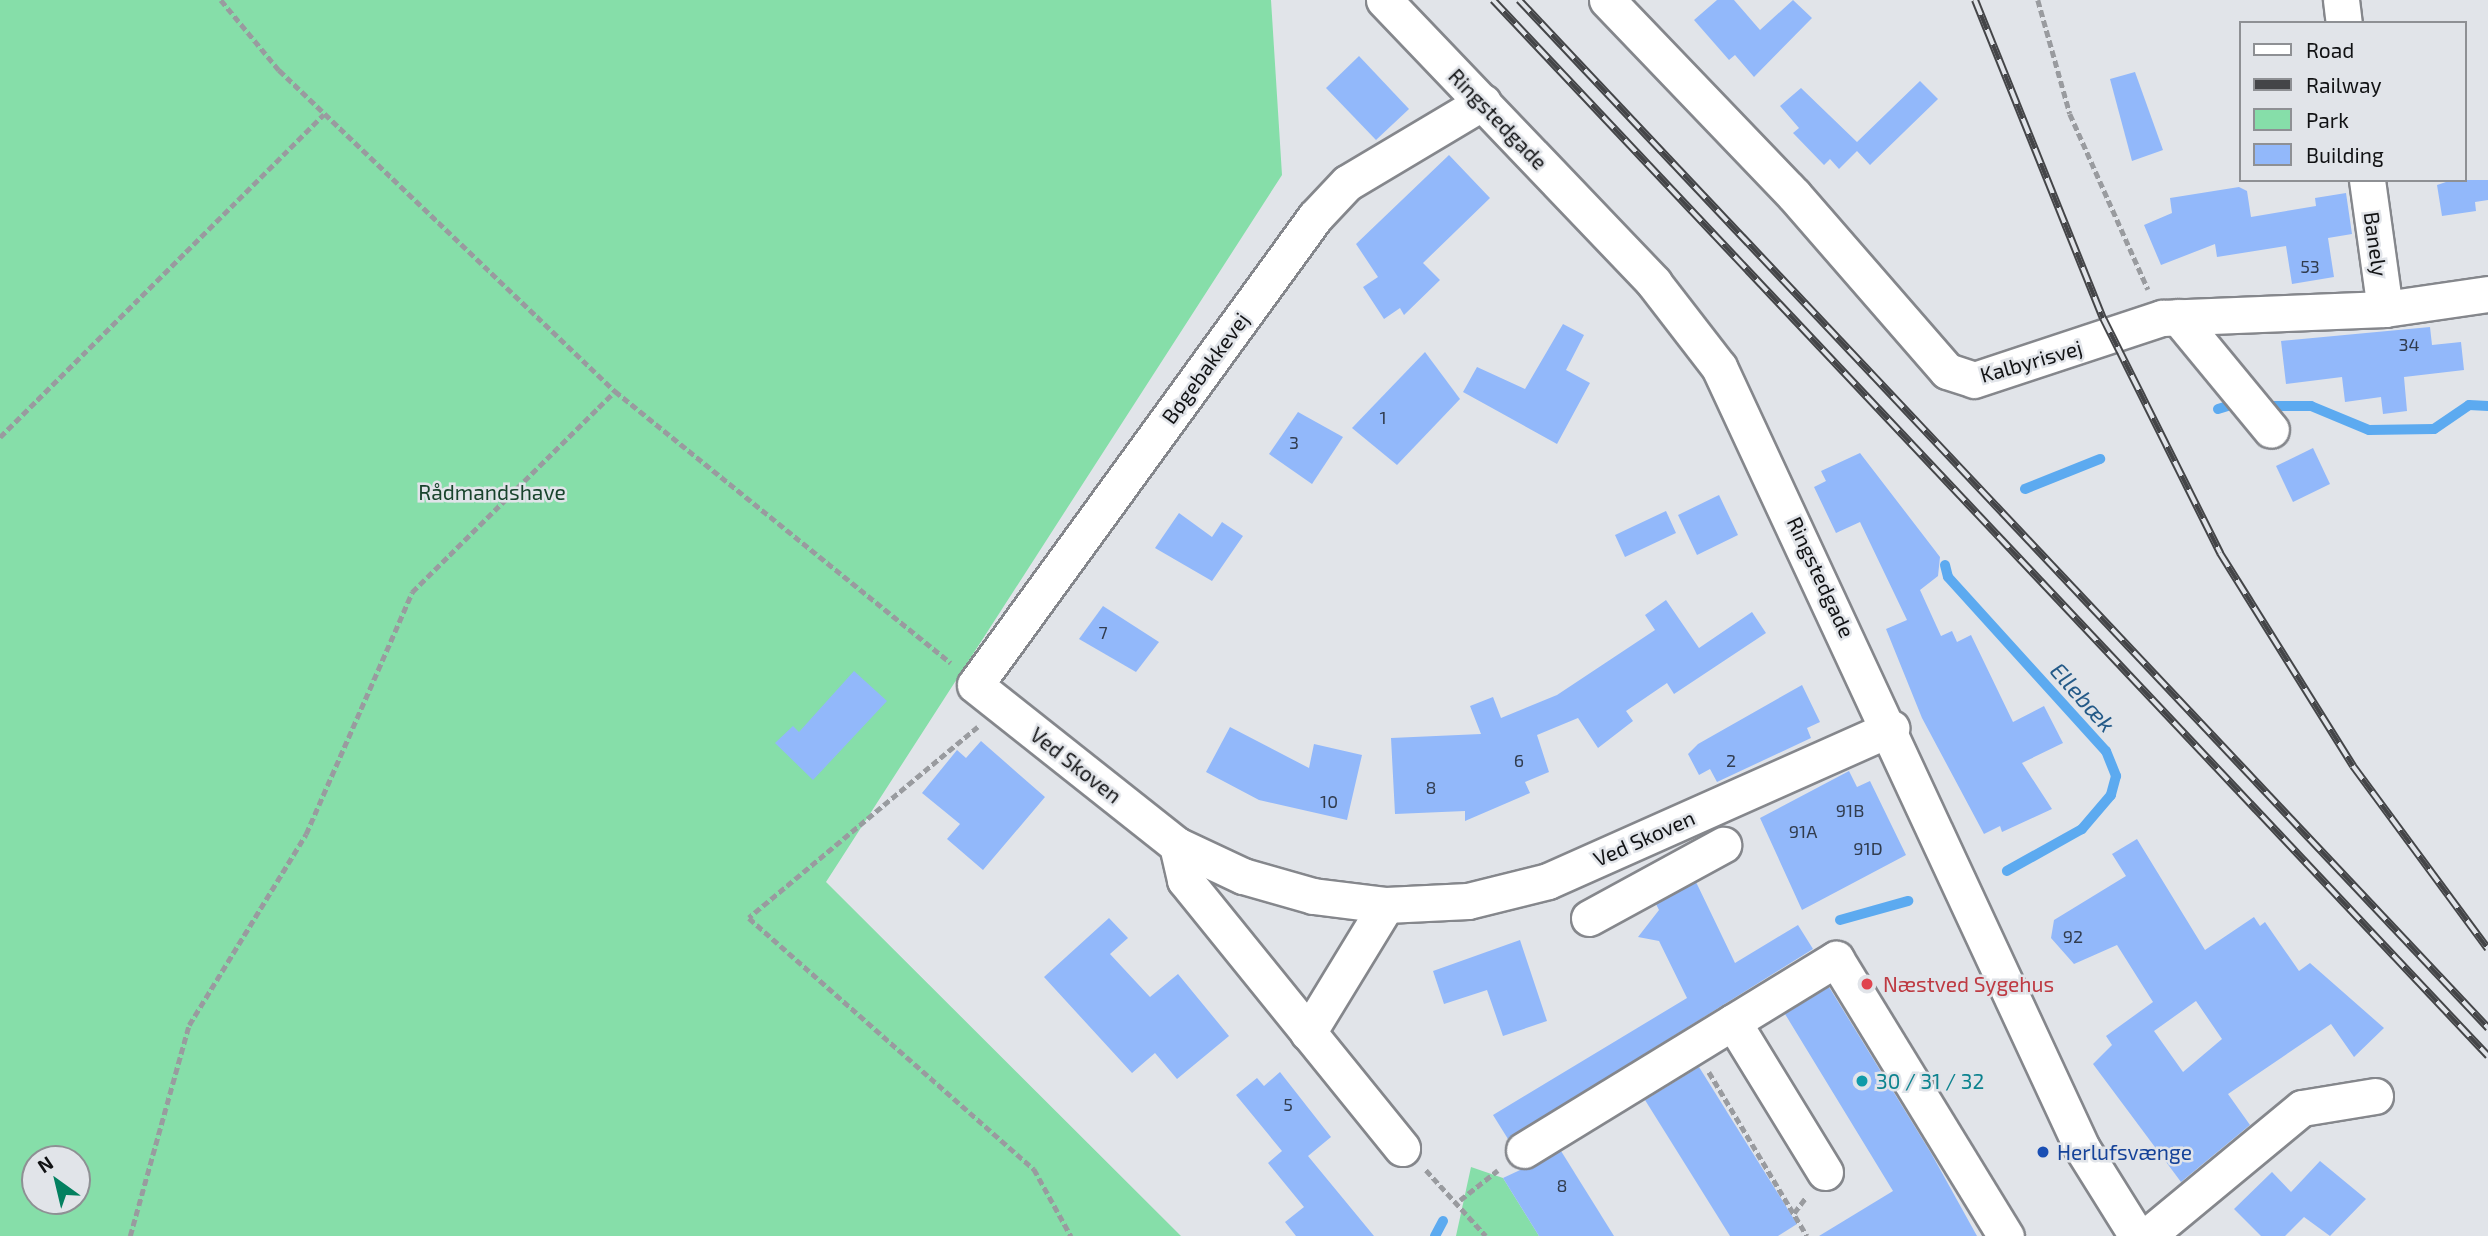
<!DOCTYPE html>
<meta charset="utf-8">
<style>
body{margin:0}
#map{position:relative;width:2488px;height:1236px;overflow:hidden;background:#e1e4e9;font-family:"Exo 2",sans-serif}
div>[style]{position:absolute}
.green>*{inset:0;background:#86dea9}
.stream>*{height:10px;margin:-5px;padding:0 5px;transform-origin:5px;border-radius:5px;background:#5caaf0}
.building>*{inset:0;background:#92b8fa}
.path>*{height:4.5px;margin-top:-2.25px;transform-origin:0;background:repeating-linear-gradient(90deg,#999b9f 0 7px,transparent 0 10.5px)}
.roads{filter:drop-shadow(2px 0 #85878c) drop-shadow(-2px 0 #85878c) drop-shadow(0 2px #85878c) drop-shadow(0 -2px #85878c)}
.minor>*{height:35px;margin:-17.5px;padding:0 17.5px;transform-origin:17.5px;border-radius:17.5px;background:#fff}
.rail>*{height:8px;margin-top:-4px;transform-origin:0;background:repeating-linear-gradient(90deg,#e1e4e9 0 16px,#444548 0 32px);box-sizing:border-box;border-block:2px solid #444548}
.dots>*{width:19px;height:19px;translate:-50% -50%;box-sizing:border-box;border:4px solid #e1e4e9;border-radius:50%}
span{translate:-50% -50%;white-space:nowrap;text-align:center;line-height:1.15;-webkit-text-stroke:5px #e1e4e9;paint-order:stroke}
.number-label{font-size:18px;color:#313c4e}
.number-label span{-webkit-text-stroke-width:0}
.street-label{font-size:21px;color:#111214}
.park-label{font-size:21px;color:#18432c}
.health-label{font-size:21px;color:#be3a42}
.left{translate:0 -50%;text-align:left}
.culture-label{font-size:21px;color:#0d838f}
.transit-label{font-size:21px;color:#164399}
.water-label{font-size:23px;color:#245a88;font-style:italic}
.legend{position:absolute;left:2239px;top:21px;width:228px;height:161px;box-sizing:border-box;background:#e1e4e9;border:2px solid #8e9094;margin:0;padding:9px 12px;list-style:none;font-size:21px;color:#111214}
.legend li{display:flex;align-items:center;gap:14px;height:35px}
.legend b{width:35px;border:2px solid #8e9094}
.north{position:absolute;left:21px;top:1145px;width:70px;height:70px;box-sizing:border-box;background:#e1e4e9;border:2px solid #8e9094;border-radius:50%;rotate:326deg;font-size:19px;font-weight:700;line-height:28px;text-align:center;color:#111214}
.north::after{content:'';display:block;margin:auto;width:24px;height:32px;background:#038060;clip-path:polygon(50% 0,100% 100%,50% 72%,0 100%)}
</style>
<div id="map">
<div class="green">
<div style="clip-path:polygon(evenodd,0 0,1271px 0,1282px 175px,826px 882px,1181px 1236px,0 1236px,0 0,35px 1159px,77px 1159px,77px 1201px,35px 1201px,35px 1159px)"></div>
<div style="clip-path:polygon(1471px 1167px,1503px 1178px,1539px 1236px,1456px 1236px)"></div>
</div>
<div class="stream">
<div style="left:2268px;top:406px;width:43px"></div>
<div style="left:2311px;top:406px;width:63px;rotate:22.5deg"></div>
<div style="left:2369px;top:430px;width:65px;rotate:-0.9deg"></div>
<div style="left:2434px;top:429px;width:42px;rotate:-34.4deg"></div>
<div style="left:2469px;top:405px;width:19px;rotate:3deg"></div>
<div style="left:2218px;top:409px;width:17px;rotate:-17deg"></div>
<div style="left:2025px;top:489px;width:81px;rotate:-21.8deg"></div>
<div style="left:1945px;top:565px;width:12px;rotate:76deg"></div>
<div style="left:1948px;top:577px;width:235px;rotate:47.8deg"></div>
<div style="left:2106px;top:751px;width:27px;rotate:68deg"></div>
<div style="left:2116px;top:776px;width:20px;rotate:105deg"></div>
<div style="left:2111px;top:795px;width:45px;rotate:130.5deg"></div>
<div style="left:2082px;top:829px;width:86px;rotate:150.8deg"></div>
<div style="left:1840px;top:920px;width:71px;rotate:-15.6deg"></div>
<div style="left:1435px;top:1236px;width:17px;rotate:-62deg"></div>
</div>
<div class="building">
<div style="clip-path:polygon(1717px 0,1734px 0,1760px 30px,1793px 0,1812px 18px,1754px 77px,1735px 55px,1729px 60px,1694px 20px)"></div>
<div style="clip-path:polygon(1359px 56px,1409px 109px,1376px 140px,1326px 88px)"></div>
<div style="clip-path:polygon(2135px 72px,2163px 150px,2132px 161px,2110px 79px)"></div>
<div style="clip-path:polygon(1920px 81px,1938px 99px,1870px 165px,1857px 151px,1839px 169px,1830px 159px,1824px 165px,1793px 133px,1799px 128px,1780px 106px,1801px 88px,1857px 142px)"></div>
<div style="clip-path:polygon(1449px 155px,1490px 198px,1423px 263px,1440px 280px,1404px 315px,1400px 308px,1384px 319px,1363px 287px,1378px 277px,1356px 244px)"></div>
<div style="clip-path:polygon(2452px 180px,2488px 180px,2488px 200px,2475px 202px,2476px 211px,2442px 216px,2437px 185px)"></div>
<div style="clip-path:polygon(2239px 187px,2247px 191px,2251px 217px,2316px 206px,2315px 198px,2346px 193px,2352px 234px,2328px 238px,2334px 277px,2292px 284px,2286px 246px,2217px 257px,2215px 244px,2161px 265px,2144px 225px,2172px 213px,2170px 198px)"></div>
<div style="clip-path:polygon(1563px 324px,1584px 335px,1566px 370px,1590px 383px,1557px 444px,1463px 392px,1477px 367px,1525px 389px)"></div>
<div style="clip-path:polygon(2430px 327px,2432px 345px,2461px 342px,2464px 370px,2404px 377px,2407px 411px,2383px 414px,2381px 397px,2345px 402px,2342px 377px,2286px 384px,2281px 341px)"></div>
<div style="clip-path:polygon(1425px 352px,1460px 399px,1397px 465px,1352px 428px)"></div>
<div style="clip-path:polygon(1298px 412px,1343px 437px,1312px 484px,1269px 454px)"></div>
<div style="clip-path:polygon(2313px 448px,2330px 484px,2293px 502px,2276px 466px)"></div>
<div style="clip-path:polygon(1860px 453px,1940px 557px,1938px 576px,1920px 590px,1941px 636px,1952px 631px,1957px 642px,1971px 635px,2013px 722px,2044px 706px,2063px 743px,2022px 763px,2052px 809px,2002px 832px,2000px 826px,1984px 834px,1922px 718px,1886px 629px,1907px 620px,1860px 522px,1836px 533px,1814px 487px,1826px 481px,1821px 471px)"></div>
<div style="clip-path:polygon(1719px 495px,1738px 535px,1697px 555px,1678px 515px)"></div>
<div style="clip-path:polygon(1666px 511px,1676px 533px,1625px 557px,1615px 535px)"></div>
<div style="clip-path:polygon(1179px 513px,1212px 537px,1222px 522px,1243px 536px,1212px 581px,1155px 548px)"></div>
<div style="clip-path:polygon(1666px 600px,1699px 648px,1752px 612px,1766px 633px,1674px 694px,1667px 683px,1626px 711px,1633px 721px,1598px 748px,1578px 718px,1537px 735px,1549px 772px,1525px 782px,1530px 793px,1465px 821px,1465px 811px,1395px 814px,1391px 738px,1481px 734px,1470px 706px,1493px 697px,1501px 718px,1557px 695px,1655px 630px,1645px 615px)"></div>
<div style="clip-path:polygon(1103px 606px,1159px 642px,1136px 672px,1079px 639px)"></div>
<div style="clip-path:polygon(854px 671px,887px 701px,813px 780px,775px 743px,793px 726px,799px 732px)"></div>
<div style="clip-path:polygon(1802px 685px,1820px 722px,1807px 728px,1811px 738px,1717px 782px,1710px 769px,1699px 775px,1688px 754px,1698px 744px)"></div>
<div style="clip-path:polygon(1230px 727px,1309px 768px,1314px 744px,1362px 755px,1347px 820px,1259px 800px,1206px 772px)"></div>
<div style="clip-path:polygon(981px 741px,1045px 797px,983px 870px,947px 839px,960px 824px,922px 793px,957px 750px,966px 758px)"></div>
<div style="clip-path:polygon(1849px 771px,1857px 787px,1870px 781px,1906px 855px,1802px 910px,1760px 818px)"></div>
<div style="clip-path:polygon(evenodd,2137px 839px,2205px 950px,2254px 917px,2260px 926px,2265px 922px,2299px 971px,2310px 963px,2384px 1028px,2354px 1057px,2331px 1024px,2228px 1094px,2250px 1125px,2181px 1182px,2093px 1064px,2112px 1045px,2106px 1036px,2153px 1002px,2117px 945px,2074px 964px,2051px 938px,2054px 920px,2126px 876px,2112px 854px,2137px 839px,2196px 1001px,2222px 1039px,2183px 1072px,2154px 1031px,2196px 1001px)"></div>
<div style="clip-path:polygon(1696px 882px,1735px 963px,1798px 925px,1813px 949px,1508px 1139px,1493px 1115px,1687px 998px,1659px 941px,1638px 937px,1659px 910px,1656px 904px)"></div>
<div style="clip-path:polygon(1109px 918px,1128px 938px,1110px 954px,1150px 997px,1178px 974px,1229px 1036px,1177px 1079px,1155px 1053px,1132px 1073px,1044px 977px)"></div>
<div style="clip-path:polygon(1520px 940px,1547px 1021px,1503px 1036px,1487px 990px,1444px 1004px,1433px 971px)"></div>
<div style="clip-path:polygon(1829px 987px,1931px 1153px,1977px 1236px,1819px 1236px,1893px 1191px,1785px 1014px)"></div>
<div style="clip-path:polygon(1699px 1067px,1797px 1224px,1778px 1236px,1730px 1236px,1645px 1100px)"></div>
<div style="clip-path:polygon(1280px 1072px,1331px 1137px,1308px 1156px,1374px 1236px,1296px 1236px,1285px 1222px,1304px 1207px,1268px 1163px,1282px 1151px,1236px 1095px,1257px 1078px,1264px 1086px)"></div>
<div style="clip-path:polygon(1561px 1151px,1614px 1236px,1539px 1236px,1503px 1178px)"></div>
<div style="clip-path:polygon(2320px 1161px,2366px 1199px,2330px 1236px,2304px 1217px,2285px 1236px,2261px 1236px,2234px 1209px,2272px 1172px,2291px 1192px)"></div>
</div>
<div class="path">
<div style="left:221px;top:0;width:91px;rotate:50.4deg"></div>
<div style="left:279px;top:70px;width:465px;rotate:43.7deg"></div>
<div style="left:615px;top:391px;width:432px;rotate:39deg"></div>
<div style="left:2038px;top:0;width:118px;rotate:74.3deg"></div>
<div style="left:2070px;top:114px;width:192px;rotate:66deg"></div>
<div style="left:0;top:437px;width:457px;rotate:-44.9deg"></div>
<div style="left:978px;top:727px;width:298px;rotate:140.2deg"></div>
<div style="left:749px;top:918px;width:380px;rotate:41.4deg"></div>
<div style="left:1034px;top:1169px;width:77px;rotate:61.1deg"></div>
<div style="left:1709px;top:1072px;width:191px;rotate:59.1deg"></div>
<div style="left:1426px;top:1170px;width:89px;rotate:47.7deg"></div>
<div style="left:1460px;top:1200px;width:48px;rotate:-38.3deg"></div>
<div style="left:1794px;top:1213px;width:20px;rotate:-53deg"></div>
<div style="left:130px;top:1236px;width:219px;rotate:-74.4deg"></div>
<div style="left:189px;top:1025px;width:224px;rotate:-58.5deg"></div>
<div style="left:306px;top:834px;width:264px;rotate:-66.3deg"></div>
<div style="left:412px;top:592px;width:286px;rotate:-44.7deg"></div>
</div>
<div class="roads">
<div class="minor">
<div style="left:1384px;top:0;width:391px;rotate:46.3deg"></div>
<div style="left:1654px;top:283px;width:106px;rotate:52.3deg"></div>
<div style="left:1719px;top:367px;width:861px;rotate:65.07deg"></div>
<div style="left:2082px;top:1148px;width:104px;rotate:58deg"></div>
<div style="left:1607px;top:0;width:270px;rotate:46.2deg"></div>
<div style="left:1794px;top:195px;width:233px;rotate:49deg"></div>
<div style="left:1947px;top:371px;width:28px;rotate:18deg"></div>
<div style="left:1974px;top:380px;width:198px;rotate:-18.3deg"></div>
<div style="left:2162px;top:318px;width:223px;rotate:-2.3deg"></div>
<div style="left:2385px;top:309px;width:104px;rotate:-8.3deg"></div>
<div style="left:2341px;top:0;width:23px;rotate:83deg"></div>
<div style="left:1483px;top:102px;width:158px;rotate:149.2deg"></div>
<div style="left:1347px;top:183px;width:47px;rotate:133.3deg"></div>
<div style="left:1315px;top:217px;width:578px;rotate:126deg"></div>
<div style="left:975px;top:685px;width:258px;rotate:38.4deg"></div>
<div style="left:1177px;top:845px;width:73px;rotate:25.2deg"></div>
<div style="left:1243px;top:876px;width:73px;rotate:15.9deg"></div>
<div style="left:1313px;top:896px;width:74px;rotate:7deg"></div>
<div style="left:1386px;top:905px;width:82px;rotate:-2.8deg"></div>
<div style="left:1468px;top:901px;width:82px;rotate:-14deg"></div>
<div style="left:1548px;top:881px;width:376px;rotate:-24deg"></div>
<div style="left:2367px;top:180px;width:130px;rotate:82.1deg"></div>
<div style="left:2178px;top:317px;width:146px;rotate:50.5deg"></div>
<div style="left:1177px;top:845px;width:36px;rotate:77deg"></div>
<div style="left:1185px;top:880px;width:345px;rotate:51deg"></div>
<div style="left:1589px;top:918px;width:153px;rotate:-28.6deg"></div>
<div style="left:1733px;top:1022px;width:176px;rotate:58.5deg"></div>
<div style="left:1308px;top:1033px;width:150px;rotate:-58.6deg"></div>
<div style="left:1524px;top:1150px;width:366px;rotate:-31.5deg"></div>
<div style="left:1836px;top:959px;width:325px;rotate:58.5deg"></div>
<div style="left:2147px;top:1236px;width:201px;rotate:-39.6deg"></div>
<div style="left:2302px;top:1108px;width:74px;rotate:-9.3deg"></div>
</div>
</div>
<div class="rail">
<div style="left:1493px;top:0;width:1451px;rotate:46.7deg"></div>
<div style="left:1519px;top:0;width:1413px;rotate:46.69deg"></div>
<div style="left:1975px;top:0;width:343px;rotate:68.1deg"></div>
<div style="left:2103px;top:318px;width:263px;rotate:63.5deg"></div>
<div style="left:2220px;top:553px;width:251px;rotate:58deg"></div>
<div style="left:2353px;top:766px;width:227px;rotate:53.6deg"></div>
</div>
<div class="dots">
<div style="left:1867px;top:984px;background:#e0444e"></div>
<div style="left:1862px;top:1081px;background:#0f9aa8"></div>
<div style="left:2043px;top:1152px;background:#1a4fb4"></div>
</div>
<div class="number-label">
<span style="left:2310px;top:266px">53</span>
<span style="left:2409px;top:344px">34</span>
<span style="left:1383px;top:417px">1</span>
<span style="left:1294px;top:442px">3</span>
<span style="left:1103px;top:632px">7</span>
<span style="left:1519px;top:760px">6</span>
<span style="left:1731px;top:760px">2</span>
<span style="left:1431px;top:787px">8</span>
<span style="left:1329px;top:801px">10</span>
<span style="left:1850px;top:810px">91B</span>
<span style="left:1803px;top:831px">91A</span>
<span style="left:1868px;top:848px">91D</span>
<span style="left:2073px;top:936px">92</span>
<span style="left:1288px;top:1104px">5</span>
<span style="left:1562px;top:1185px">8</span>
</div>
<div class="street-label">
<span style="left:1498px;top:119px;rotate:46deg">Ringstedgade</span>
<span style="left:2376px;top:244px;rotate:82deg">Banely</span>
<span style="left:2031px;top:361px;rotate:-16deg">Kalbyrisvej</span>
<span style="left:1205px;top:368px;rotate:-54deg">Bøgebakkevej</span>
<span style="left:1821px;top:577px;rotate:65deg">Ringstedgade</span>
<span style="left:1076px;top:765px;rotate:38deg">Ved Skoven</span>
<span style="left:1644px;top:838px;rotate:-24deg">Ved Skoven</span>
</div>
<div class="park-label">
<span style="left:492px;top:492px">Rådmandshave</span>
</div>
<div class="health-label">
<span class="left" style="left:1883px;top:984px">Næstved Sygehus</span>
</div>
<div class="culture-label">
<span class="left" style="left:1876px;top:1081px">30 / 31 / 32</span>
</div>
<div class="transit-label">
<span class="left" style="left:2057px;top:1152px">Herlufsvænge</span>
</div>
<div class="water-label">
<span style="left:2083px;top:697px;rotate:48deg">Ellebæk</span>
</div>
<ul class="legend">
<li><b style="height:9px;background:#fff"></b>Road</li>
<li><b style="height:9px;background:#444548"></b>Railway</li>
<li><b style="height:19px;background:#86dea9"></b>Park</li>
<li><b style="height:19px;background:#92b8fa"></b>Building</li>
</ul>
<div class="north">N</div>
</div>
